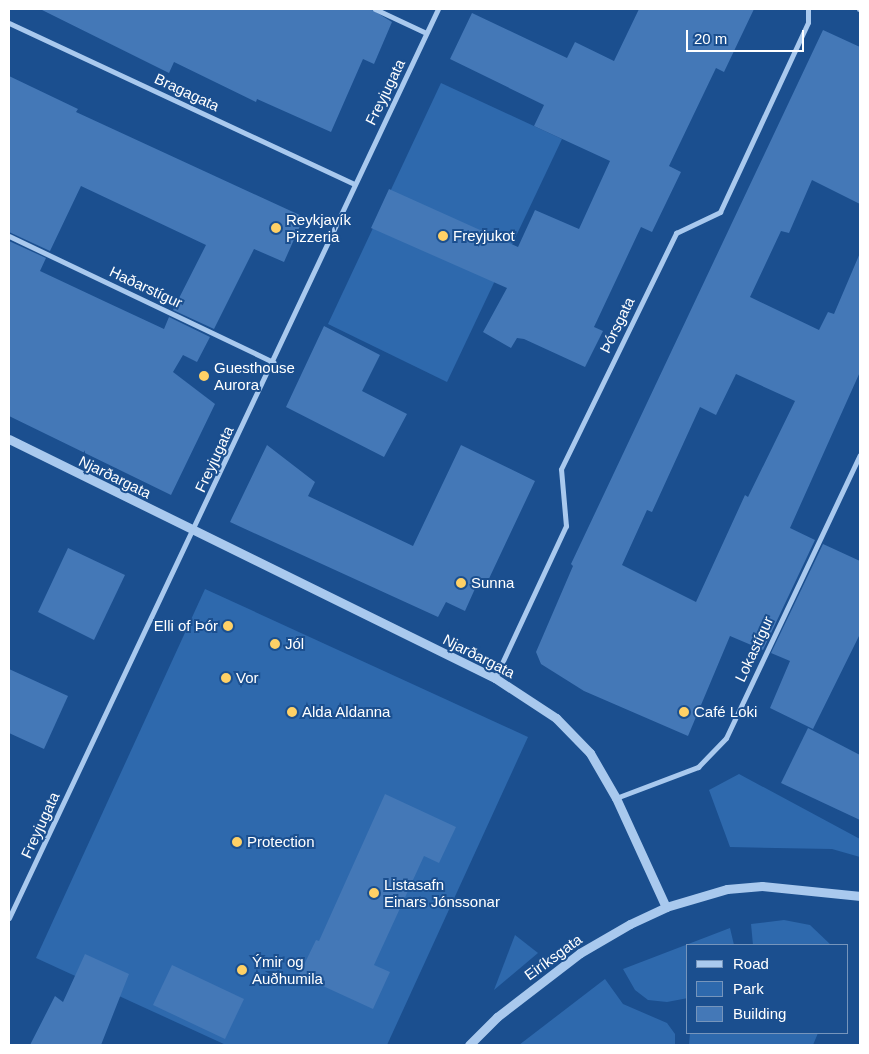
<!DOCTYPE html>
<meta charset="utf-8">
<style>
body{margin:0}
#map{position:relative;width:869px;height:1054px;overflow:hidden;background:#1b4f8f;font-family:Arial,sans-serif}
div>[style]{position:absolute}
.green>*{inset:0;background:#2e69ad}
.building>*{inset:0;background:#4478b7}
.minor>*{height:5px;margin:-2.5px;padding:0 2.5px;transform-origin:2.5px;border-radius:2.5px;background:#a9c9ee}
.tertiary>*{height:9px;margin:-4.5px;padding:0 4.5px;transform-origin:4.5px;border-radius:4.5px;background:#a9c9ee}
.dots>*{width:14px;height:14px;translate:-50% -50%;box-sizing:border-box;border:2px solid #1b4f8f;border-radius:50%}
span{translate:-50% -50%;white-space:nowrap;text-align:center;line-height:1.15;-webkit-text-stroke:4px #1b4f8f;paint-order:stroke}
.street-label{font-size:15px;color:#fff}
.poi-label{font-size:15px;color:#fff}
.left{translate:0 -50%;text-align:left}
.right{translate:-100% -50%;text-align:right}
.frame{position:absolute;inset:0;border:10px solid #fff;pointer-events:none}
.legend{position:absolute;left:686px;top:944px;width:162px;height:90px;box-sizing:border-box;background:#1b4f8f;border:1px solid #7695bc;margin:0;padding:6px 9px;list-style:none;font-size:15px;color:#fff}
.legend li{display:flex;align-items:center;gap:10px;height:25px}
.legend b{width:25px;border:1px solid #7695bc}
.scale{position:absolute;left:686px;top:30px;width:118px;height:22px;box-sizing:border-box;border:2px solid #fff;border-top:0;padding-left:6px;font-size:15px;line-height:18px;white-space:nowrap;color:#fff;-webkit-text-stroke:4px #1b4f8f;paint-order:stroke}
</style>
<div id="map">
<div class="green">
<div style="clip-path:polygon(441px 83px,562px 139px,447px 382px,328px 324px)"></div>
<div style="clip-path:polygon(205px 589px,528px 737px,387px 1045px,226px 1045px,36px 958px)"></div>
<div style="clip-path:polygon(739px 774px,860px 839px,860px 857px,832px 849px,730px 847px,709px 790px)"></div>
<div style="clip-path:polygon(784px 920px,810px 925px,831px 945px,753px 945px,751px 924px)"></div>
<div style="clip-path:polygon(730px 928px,734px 945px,688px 945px,688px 998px,667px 1002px,648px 1000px,635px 990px,623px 969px)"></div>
<div style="clip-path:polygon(515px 935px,538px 953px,494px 990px)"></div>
<div style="clip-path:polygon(605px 979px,623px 1004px,667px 1023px,675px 1034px,675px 1045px,519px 1045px)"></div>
<div style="clip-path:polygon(690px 1033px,818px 1033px,813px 1045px,689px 1045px)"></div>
</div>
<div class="building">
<div style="clip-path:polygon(40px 9px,371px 9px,392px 22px,374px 64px,363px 59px,331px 132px,257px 99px,256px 102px,174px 62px,169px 73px)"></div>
<div style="clip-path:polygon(639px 9px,754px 9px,724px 72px,716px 68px,669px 166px,681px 172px,652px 232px,641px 227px,594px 327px,603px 331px,585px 367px,524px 339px,517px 338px,511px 348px,483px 332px,507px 288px,371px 228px,389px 189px,518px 247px,535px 210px,579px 229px,610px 161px,534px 126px,544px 105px,450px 59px,472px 13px,567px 58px,575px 42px,614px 61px)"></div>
<div style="clip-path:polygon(evenodd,823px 30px,860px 47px,860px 204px,812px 180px,789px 233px,781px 231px,750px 297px,819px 330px,828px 312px,834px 314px,860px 253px,860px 372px,790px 528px,815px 540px,763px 650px,730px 636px,688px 736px,584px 691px,541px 664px,536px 652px,573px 566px,571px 564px,823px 30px,736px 374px,795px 401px,748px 497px,745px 495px,696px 602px,622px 565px,647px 510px,652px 512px,700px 407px,716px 415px,736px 374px)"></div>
<div style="clip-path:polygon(9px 76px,78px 109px,76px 112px,304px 217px,284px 262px,254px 249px,214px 329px,173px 310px,206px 245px,81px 186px,50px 251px,9px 232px)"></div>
<div style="clip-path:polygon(9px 241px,46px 258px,40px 271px,106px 302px,164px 329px,169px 317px,210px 337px,197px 362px,183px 355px,173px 372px,215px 404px,171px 495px,9px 416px)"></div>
<div style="clip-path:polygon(324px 326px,380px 355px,362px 391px,407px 414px,384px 457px,286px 407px)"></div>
<div style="clip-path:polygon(267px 445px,315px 482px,308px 496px,413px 546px,461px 445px,535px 481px,486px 585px,478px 582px,465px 611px,446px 602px,438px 617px,230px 522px)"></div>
<div style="clip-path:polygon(823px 544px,860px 561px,860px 634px,813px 729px,770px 708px,790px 661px,771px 653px)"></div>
<div style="clip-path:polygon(68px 548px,125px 575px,94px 640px,38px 612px)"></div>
<div style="clip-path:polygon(9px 669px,68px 696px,44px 749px,9px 733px)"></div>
<div style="clip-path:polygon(808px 728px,860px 755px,860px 820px,781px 783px)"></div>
<div style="clip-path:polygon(385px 794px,456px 827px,439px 863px,424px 856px,374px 965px,390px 972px,373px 1009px,299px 975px,316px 940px,319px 941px)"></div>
<div style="clip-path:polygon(85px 954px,129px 974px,101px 1045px,30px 1045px,55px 996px,63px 1002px)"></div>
<div style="clip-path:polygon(172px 965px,244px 999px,225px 1039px,153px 1005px)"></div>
</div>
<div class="minor">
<div style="left:375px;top:9px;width:56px;rotate:25.2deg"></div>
<div style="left:859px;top:9px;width:1px"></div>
<div style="left:9px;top:23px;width:381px;rotate:25deg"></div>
<div style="left:9px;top:236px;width:293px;rotate:25.5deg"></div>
<div style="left:495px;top:678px;width:168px;rotate:-65deg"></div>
<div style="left:566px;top:526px;width:57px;rotate:-95deg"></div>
<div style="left:561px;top:469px;width:263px;rotate:-64deg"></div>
<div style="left:676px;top:233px;width:49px;rotate:-25.5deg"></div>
<div style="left:720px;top:212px;width:209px;rotate:-65.1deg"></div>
<div style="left:808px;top:22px;width:13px;rotate:-90deg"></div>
<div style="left:616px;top:798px;width:88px;rotate:-20.7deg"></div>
<div style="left:698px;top:767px;width:40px;rotate:-46deg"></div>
<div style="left:726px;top:738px;width:313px;rotate:-64.7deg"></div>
<div style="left:9px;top:918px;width:1005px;rotate:-64.74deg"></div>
</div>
<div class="tertiary">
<div style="left:9px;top:439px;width:542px;rotate:26.19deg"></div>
<div style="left:495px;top:678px;width:73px;rotate:33.3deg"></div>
<div style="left:556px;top:718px;width:49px;rotate:45.8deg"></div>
<div style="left:590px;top:753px;width:52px;rotate:60deg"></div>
<div style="left:616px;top:798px;width:120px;rotate:65.4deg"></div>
<div style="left:469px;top:1045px;width:40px;rotate:-45deg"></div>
<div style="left:497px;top:1017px;width:105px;rotate:-37.6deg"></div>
<div style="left:580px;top:953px;width:58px;rotate:-30.1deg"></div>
<div style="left:630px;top:924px;width:40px;rotate:-25deg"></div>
<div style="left:666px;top:907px;width:64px;rotate:-16.4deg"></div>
<div style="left:727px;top:889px;width:35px;rotate:-5deg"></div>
<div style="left:762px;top:886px;width:99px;rotate:5.8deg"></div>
</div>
<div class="dots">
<div style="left:276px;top:228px;background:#ffd166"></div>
<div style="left:443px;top:236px;background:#ffd166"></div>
<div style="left:204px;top:376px;background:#ffd166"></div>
<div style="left:461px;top:583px;background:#ffd166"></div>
<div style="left:228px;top:626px;background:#ffd166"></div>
<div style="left:275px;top:644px;background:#ffd166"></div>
<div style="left:226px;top:678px;background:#ffd166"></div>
<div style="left:292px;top:712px;background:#ffd166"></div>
<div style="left:684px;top:712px;background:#ffd166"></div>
<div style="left:237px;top:842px;background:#ffd166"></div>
<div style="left:374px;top:893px;background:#ffd166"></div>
<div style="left:242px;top:970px;background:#ffd166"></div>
</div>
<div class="street-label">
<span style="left:187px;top:92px;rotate:25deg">Bragagata</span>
<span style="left:385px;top:92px;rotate:-64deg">Freyjugata</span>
<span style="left:146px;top:287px;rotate:25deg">Haðarstígur</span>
<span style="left:617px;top:325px;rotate:-64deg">Þórsgata</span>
<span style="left:214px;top:459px;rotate:-65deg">Freyjugata</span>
<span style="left:115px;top:477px;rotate:26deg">Njarðargata</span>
<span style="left:754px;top:649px;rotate:-65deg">Lokastígur</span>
<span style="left:479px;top:656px;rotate:27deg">Njarðargata</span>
<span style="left:40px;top:825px;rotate:-65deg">Freyjugata</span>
<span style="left:553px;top:957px;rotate:-36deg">Eiríksgata</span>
</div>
<div class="poi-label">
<span class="left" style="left:286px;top:228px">Reykjavík<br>Pizzeria</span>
<span class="left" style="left:453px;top:236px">Freyjukot</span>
<span class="left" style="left:214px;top:376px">Guesthouse<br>Aurora</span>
<span class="left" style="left:471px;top:583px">Sunna</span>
<span class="right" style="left:218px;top:626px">Elli of Þór</span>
<span class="left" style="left:285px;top:644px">Jól</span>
<span class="left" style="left:236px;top:678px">Vor</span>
<span class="left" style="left:302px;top:712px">Alda Aldanna</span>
<span class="left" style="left:694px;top:712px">Café Loki</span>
<span class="left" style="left:247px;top:842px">Protection</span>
<span class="left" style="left:384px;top:893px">Listasafn<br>Einars Jónssonar</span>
<span class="left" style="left:252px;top:970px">Ýmir og<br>Auðhumila</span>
</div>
<div class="frame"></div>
<ul class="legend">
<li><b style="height:6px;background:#a9c9ee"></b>Road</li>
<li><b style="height:14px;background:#2e69ad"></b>Park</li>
<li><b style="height:14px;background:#4478b7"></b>Building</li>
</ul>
<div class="scale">20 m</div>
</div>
